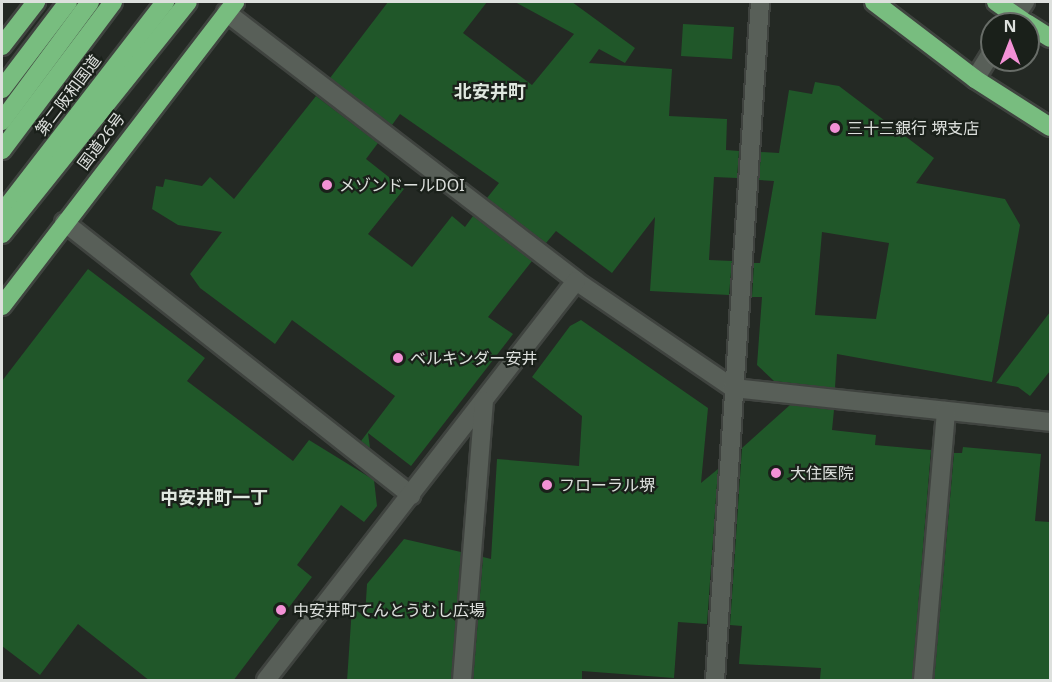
<!DOCTYPE html>
<meta charset="utf-8">
<style>
body{margin:0}
#map{position:relative;width:1052px;height:682px;overflow:hidden;background:#242924;font-family:"Noto Sans","Noto Sans JP",sans-serif}
div>[style]{position:absolute}
.building>*{inset:0;background:#205729}
.roads{filter:drop-shadow(2px 0 #3f433f) drop-shadow(-2px 0 #3f433f) drop-shadow(0 2px #3f433f) drop-shadow(0 -2px #3f433f)}
.minor>*{height:18px;margin:-9px;padding:0 9px;transform-origin:9px;border-radius:9px;background:#585f58}
.highway>*{height:18px;margin:-9px;padding:0 9px;transform-origin:9px;border-radius:9px;background:#78bd7f}
.dots>*{width:16px;height:16px;translate:-50% -50%;box-sizing:border-box;border:3px solid #1a201a;border-radius:50%}
span{translate:-50% -50%;white-space:nowrap;text-align:center;line-height:1.15;-webkit-text-stroke:4.5px #1a201a;paint-order:stroke}
.street-label{font-size:16px;color:#dde0dd}
.poi-label{font-size:16px;color:#dde0dd}
.left{translate:0 -50%;text-align:left}
.neighbourhood-label{font-size:18px;color:#dfe7df;font-weight:700}
.frame{position:absolute;inset:0;border:3px solid #dde0dd;pointer-events:none}
.north{position:absolute;left:980px;top:12px;width:60px;height:60px;box-sizing:border-box;background:#1a201a;border:2px solid #686d68;border-radius:50%;rotate:0deg;font-size:16px;font-weight:700;line-height:24px;text-align:center;color:#dde0dd}
.north::after{content:'';display:block;margin:auto;width:21px;height:27px;background:#f391d6;clip-path:polygon(50% 0,100% 100%,50% 72%,0 100%)}
</style>
<div id="map">
<div class="building">
<div style="clip-path:polygon(388px 2px,487px 2px,463px 33px,532px 85px,574px 34px,515px 2px,572px 2px,635px 48px,625px 63px,599px 49px,589px 63px,672px 69px,669px 116px,727px 119px,726px 150px,739px 151px,737px 178px,714px 177px,709px 260px,732px 261px,729px 295px,650px 291px,655px 217px,612px 273px,556px 231px,546px 243px,487px 198px,499px 183px,400px 114px,392px 125px,330px 78px)"></div>
<div style="clip-path:polygon(683px 24px,734px 27px,732px 59px,681px 56px)"></div>
<div style="clip-path:polygon(evenodd,815px 82px,839px 86px,934px 158px,916px 183px,1005px 199px,1020px 225px,992px 382px,837px 354px,835px 388px,774px 381px,757px 365px,762px 297px,752px 297px,754px 263px,760px 263px,774px 181px,759px 180px,761px 152px,779px 153px,789px 90px,812px 94px,815px 82px,822px 232px,889px 243px,876px 319px,815px 315px,822px 232px)"></div>
<div style="clip-path:polygon(316px 96px,378px 143px,366px 159px,404px 189px,368px 234px,412px 267px,452px 216px,465px 227px,473px 216px,532px 261px,488px 317px,513px 334px,411px 466px,368px 433px,370px 448px,361px 441px,395px 396px,292px 320px,275px 344px,200px 288px,190px 274px,222px 232px,178px 225px,152px 209px,156px 186px,163px 187px,165px 179px,202px 186px,210px 177px,234px 199px)"></div>
<div style="clip-path:polygon(88px 269px,205px 358px,187px 381px,293px 461px,309px 440px,374px 480px,377px 506px,364px 522px,341px 505px,297px 565px,312px 577px,233px 681px,150px 681px,78px 624px,40px 675px,2px 646px,2px 381px)"></div>
<div style="clip-path:polygon(1050px 312px,1050px 371px,1030px 396px,1018px 387px,996px 383px)"></div>
<div style="clip-path:polygon(581px 320px,708px 408px,701px 483px,718px 469px,707px 624px,678px 622px,674px 678px,582px 671px,582px 681px,473px 681px,483px 557px,491px 559px,497px 459px,579px 466px,582px 416px,532px 377px,570px 326px)"></div>
<div style="clip-path:polygon(790px 405px,834px 410px,832px 430px,876px 435px,875px 445px,931px 450px,912px 681px,820px 679px,821px 668px,739px 664px,742px 626px,730px 625px,742px 448px)"></div>
<div style="clip-path:polygon(963px 447px,1041px 454px,1035px 521px,1050px 522px,1050px 681px,934px 681px,954px 453px,962px 453px)"></div>
<div style="clip-path:polygon(404px 539px,461px 552px,451px 681px,347px 681px,352px 607px,365px 617px,367px 584px)"></div>
</div>
<div class="roads">
<div class="minor">
<div style="left:226px;top:12px;width:441px;rotate:37.5deg"></div>
<div style="left:576px;top:281px;width:190px;rotate:34.3deg"></div>
<div style="left:733px;top:388px;width:319px;rotate:6.1deg"></div>
<div style="left:1010px;top:24px;width:27px;rotate:-56deg"></div>
<div style="left:975px;top:79px;width:32px;rotate:-58deg"></div>
<div style="left:64px;top:222px;width:442px;rotate:38.2deg"></div>
<div style="left:266px;top:680px;width:505px;rotate:-52.15deg"></div>
<div style="left:462px;top:680px;width:280px;rotate:-85.5deg"></div>
<div style="left:715px;top:680px;width:679px;rotate:-86.2deg"></div>
<div style="left:923px;top:680px;width:270px;rotate:-85.1deg"></div>
</div>
<div class="highway">
<div style="left:874px;top:2px;width:127px;rotate:37.3deg"></div>
<div style="left:975px;top:79px;width:89px;rotate:32.6deg"></div>
<div style="left:996px;top:2px;width:39px;rotate:35deg"></div>
<div style="left:1028px;top:24px;width:26px;rotate:32deg"></div>
<div style="left:2px;top:46px;width:56px;rotate:-52.3deg"></div>
<div style="left:2px;top:89px;width:109px;rotate:-52.8deg"></div>
<div style="left:2px;top:121px;width:148px;rotate:-53.5deg"></div>
<div style="left:2px;top:150px;width:185px;rotate:-53.1deg"></div>
<div style="left:2px;top:213px;width:267px;rotate:-52.3deg"></div>
<div style="left:2px;top:234px;width:297px;rotate:-51.3deg"></div>
<div style="left:2px;top:306px;width:383px;rotate:-52.5deg"></div>
</div>
</div>
<div class="dots">
<div style="left:835px;top:128px;background:#f391d6"></div>
<div style="left:327px;top:185px;background:#f391d6"></div>
<div style="left:398px;top:358px;background:#f391d6"></div>
<div style="left:776px;top:473px;background:#f391d6"></div>
<div style="left:547px;top:485px;background:#f391d6"></div>
<div style="left:281px;top:610px;background:#f391d6"></div>
</div>
<div class="street-label">
<span style="left:68px;top:95px;rotate:-53deg">第二阪和国道</span>
<span style="left:101px;top:141px;rotate:-53deg">国道26号</span>
</div>
<div class="poi-label">
<span class="left" style="left:847px;top:128px">三十三銀行 堺支店</span>
<span class="left" style="left:339px;top:185px">メゾンドールDOI</span>
<span class="left" style="left:410px;top:358px">ベルキンダー安井</span>
<span class="left" style="left:790px;top:473px">大住医院</span>
<span class="left" style="left:559px;top:485px">フローラル堺</span>
<span class="left" style="left:293px;top:610px">中安井町てんとうむし広場</span>
</div>
<div class="neighbourhood-label">
<span style="left:490px;top:91px">北安井町</span>
<span style="left:214px;top:497px">中安井町一丁</span>
</div>
<div class="frame"></div>
<div class="north">N</div>
</div>
